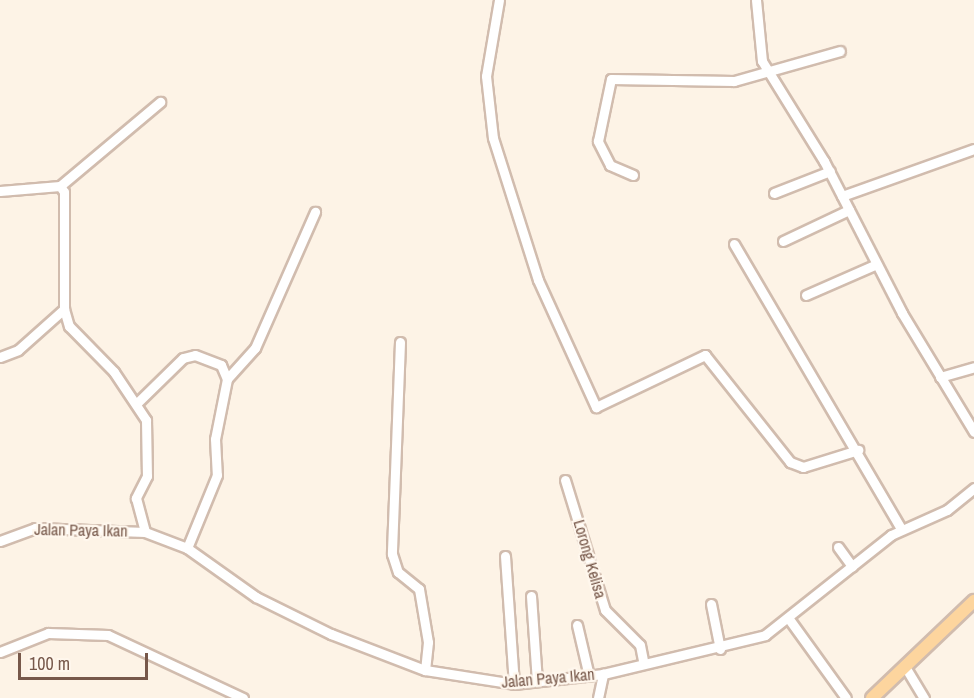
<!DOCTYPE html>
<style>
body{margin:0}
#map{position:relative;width:974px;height:698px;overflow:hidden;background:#fdf3e6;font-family:"Archivo Narrow",sans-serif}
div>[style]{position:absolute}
.roads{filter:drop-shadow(2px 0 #d1bcae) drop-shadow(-2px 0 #d1bcae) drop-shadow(0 2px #d1bcae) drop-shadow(0 -2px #d1bcae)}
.minor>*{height:9px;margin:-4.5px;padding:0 4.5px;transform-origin:4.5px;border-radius:4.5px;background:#fff}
.major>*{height:12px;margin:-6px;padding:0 6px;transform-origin:6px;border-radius:6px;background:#fdd59e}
span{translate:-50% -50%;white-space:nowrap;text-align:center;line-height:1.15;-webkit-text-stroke:4.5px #fff7ed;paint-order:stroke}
.street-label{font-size:16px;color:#77584a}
.scale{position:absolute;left:18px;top:653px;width:130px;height:27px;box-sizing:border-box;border:3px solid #77584a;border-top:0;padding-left:8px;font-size:18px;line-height:21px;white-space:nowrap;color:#77584a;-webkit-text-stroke:4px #fff7ed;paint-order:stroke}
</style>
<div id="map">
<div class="roads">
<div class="minor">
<div style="left:499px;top:0;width:77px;rotate:99.7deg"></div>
<div style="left:486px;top:76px;width:62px;rotate:83.6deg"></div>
<div style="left:493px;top:138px;width:149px;rotate:72.4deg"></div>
<div style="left:538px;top:280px;width:140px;rotate:65.5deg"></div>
<div style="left:596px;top:407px;width:121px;rotate:-25.5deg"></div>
<div style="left:705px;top:355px;width:137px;rotate:51.5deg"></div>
<div style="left:790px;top:462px;width:14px;rotate:21deg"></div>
<div style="left:803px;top:467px;width:58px;rotate:-17.2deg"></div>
<div style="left:756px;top:0;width:61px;rotate:84.4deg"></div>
<div style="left:762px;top:61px;width:118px;rotate:58.2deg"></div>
<div style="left:824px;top:161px;width:171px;rotate:62.8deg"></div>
<div style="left:902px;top:313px;width:139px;rotate:58.8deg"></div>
<div style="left:633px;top:175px;width:25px;rotate:-157deg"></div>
<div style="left:610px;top:165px;width:27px;rotate:-117deg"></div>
<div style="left:598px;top:141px;width:63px;rotate:-78.2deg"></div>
<div style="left:611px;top:79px;width:123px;rotate:0.9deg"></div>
<div style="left:734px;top:81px;width:110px;rotate:-15.8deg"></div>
<div style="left:60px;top:186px;width:131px;rotate:-40deg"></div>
<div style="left:0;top:191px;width:60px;rotate:-4.8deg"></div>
<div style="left:60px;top:186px;width:7px;rotate:56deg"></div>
<div style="left:64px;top:192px;width:117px;rotate:90deg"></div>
<div style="left:64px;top:309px;width:18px;rotate:74deg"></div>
<div style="left:69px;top:326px;width:64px;rotate:45.6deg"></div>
<div style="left:114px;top:372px;width:58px;rotate:56.3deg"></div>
<div style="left:146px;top:420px;width:56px;rotate:89deg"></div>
<div style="left:147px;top:476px;width:25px;rotate:117deg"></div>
<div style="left:136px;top:498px;width:35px;rotate:75deg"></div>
<div style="left:774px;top:193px;width:60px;rotate:-21.4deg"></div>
<div style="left:842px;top:196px;width:140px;rotate:-19.6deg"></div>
<div style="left:783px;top:241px;width:73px;rotate:-25.2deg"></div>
<div style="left:734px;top:244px;width:330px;rotate:59.6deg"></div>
<div style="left:806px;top:295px;width:77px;rotate:-23.6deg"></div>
<div style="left:400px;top:342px;width:212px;rotate:92.2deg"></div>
<div style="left:392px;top:554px;width:19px;rotate:72deg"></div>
<div style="left:398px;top:572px;width:27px;rotate:39deg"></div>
<div style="left:419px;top:589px;width:54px;rotate:80.4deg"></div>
<div style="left:428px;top:642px;width:28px;rotate:96deg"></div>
<div style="left:0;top:357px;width:19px;rotate:-21deg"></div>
<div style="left:18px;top:350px;width:62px;rotate:-41.7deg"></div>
<div style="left:940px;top:377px;width:35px;rotate:-16deg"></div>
<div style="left:227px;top:379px;width:42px;rotate:-47.9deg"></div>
<div style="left:255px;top:348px;width:149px;rotate:-66.2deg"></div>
<div style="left:137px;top:403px;width:64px;rotate:-44.4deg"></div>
<div style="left:183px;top:358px;width:12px;rotate:-14deg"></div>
<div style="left:195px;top:355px;width:28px;rotate:21deg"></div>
<div style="left:221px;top:365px;width:15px;rotate:67deg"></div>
<div style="left:227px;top:379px;width:61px;rotate:101.3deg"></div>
<div style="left:215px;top:439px;width:36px;rotate:87deg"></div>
<div style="left:217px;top:475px;width:79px;rotate:112.3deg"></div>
<div style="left:565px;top:480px;width:136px;rotate:72.9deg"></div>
<div style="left:605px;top:610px;width:49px;rotate:45deg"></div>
<div style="left:640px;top:645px;width:16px;rotate:79deg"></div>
<div style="left:0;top:541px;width:37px;rotate:-20deg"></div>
<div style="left:35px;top:528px;width:110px;rotate:2.1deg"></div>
<div style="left:145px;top:532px;width:45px;rotate:20.9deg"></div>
<div style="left:187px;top:548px;width:85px;rotate:35.4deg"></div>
<div style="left:256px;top:597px;width:84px;rotate:26.3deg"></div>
<div style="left:331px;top:634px;width:101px;rotate:21deg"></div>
<div style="left:425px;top:670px;width:90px;rotate:8.9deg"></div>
<div style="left:514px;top:684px;width:90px;rotate:-6.4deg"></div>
<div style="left:603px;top:674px;width:167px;rotate:-13.5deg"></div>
<div style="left:765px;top:635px;width:161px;rotate:-38.4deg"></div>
<div style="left:891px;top:535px;width:61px;rotate:-24.1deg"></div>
<div style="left:947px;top:510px;width:35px;rotate:-39deg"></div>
<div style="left:838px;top:547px;width:24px;rotate:54deg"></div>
<div style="left:505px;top:556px;width:128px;rotate:86deg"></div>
<div style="left:531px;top:596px;width:85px;rotate:86deg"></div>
<div style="left:711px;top:604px;width:46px;rotate:78.7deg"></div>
<div style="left:789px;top:619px;width:97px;rotate:54.2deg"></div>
<div style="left:577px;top:625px;width:52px;rotate:76.8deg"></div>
<div style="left:0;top:652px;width:52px;rotate:-21.6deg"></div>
<div style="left:48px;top:633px;width:60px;rotate:1.9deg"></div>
<div style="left:108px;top:635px;width:149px;rotate:25deg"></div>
<div style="left:904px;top:665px;width:39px;rotate:59deg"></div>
<div style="left:598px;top:698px;width:25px;rotate:-78deg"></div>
</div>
<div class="major">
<div style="left:872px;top:698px;width:141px;rotate:-43.6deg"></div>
</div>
</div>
<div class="street-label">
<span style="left:81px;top:530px;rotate:1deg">Jalan Paya Ikan</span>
<span style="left:590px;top:559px;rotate:74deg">Lorong Kelisa</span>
<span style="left:548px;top:678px;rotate:-5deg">Jalan Paya Ikan</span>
</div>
<div class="scale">100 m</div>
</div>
